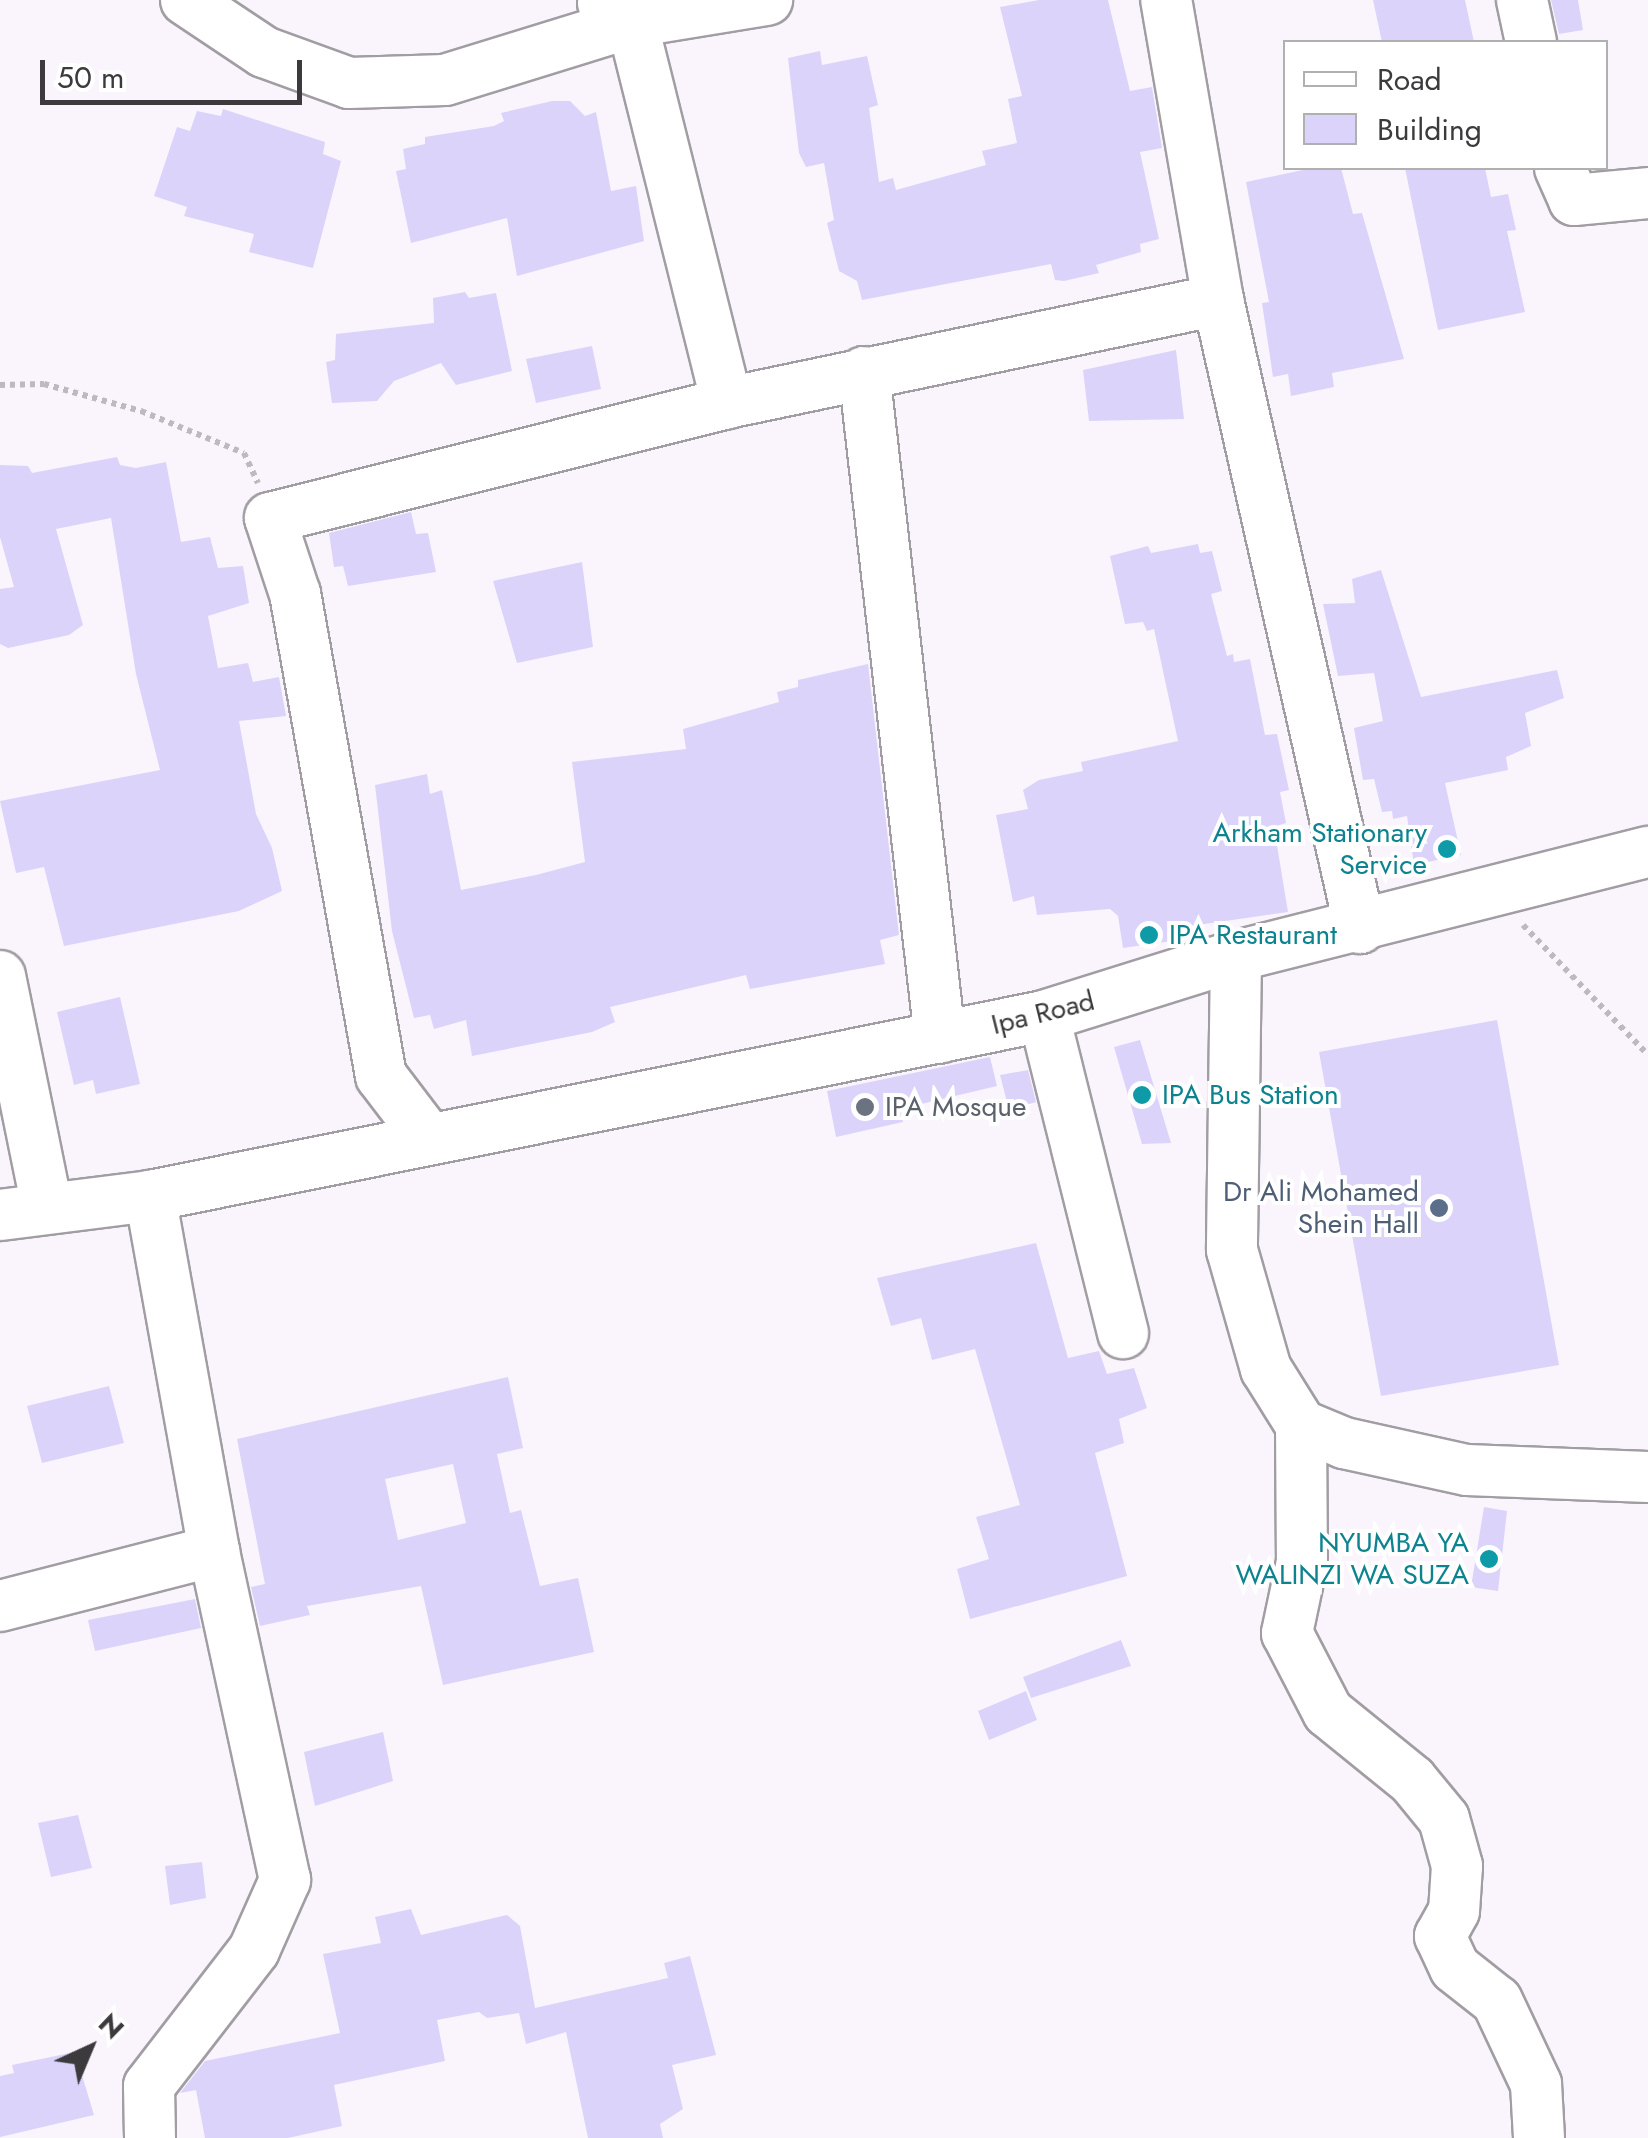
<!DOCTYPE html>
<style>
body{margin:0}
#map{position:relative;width:1648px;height:2138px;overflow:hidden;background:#faf5fc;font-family:Jost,sans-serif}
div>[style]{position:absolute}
.building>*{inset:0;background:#dcd3fb}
.path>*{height:6px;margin-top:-3px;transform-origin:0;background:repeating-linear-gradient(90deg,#bdb9bf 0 5px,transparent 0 10px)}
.roads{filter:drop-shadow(2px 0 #a29da3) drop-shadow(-2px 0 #a29da3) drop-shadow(0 2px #a29da3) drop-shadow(0 -2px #a29da3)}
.minor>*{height:50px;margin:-25px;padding:0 25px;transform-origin:25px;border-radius:25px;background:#fff}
.dots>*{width:28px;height:28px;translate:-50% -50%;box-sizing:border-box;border:5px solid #fff;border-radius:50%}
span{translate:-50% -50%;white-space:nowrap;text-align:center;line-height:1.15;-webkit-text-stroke:8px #fff;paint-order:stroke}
.culture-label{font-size:28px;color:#0d838f}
.right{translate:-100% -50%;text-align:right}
.left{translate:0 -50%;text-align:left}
.street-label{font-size:28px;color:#3c3a3d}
.worship-label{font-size:28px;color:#5b616d}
.service-label{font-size:28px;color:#4e5e75}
.legend{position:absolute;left:1283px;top:40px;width:325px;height:130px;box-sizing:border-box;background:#fff;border:2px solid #b1b0b1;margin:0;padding:12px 18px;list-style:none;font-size:30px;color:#3c3a3d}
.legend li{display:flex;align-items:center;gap:20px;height:50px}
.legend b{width:50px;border:2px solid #b1b0b1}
.north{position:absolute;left:40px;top:1998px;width:100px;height:100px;-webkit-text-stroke:8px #fff;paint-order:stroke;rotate:44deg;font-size:28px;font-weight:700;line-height:40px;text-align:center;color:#3c3a3d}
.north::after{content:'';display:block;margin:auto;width:35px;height:45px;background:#3c3a3d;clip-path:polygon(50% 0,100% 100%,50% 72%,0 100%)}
.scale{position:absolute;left:40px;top:60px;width:262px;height:45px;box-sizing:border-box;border:5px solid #3c3a3d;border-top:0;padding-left:12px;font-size:30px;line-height:35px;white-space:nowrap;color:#3c3a3d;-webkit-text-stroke:8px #fff;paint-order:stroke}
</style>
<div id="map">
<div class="building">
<div style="clip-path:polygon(1039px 0,1108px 0,1130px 91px,1152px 87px,1162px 148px,1140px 152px,1159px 239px,1140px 244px,1141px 252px,1096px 265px,1099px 273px,1064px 281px,1055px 280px,1051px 264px,862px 300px,857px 281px,839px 271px,827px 223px,834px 220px,824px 163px,806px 167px,799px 153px,788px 58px,820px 51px,822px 65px,867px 56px,878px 105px,869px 108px,879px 182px,893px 178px,896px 190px,986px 165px,982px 151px,1017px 143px,1008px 99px,1022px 96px,1000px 7px)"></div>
<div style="clip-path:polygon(1373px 0,1465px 0,1474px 42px,1382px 42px)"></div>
<div style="clip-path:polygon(1551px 0,1578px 0,1583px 30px,1559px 34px)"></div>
<div style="clip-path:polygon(552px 101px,570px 101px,585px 116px,596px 112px,611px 191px,636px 186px,644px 241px,517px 276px,507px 218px,411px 243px,396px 171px,406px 169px,403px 149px,425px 144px,425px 137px,494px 126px,504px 121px,501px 113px)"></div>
<div style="clip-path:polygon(223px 109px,325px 142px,323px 154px,341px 161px,313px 268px,249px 252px,254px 234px,184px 216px,187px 207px,154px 196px,177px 127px,190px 131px,197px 111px,221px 116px)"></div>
<div style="clip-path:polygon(1312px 168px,1341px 168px,1353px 214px,1362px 213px,1404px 359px,1332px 373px,1334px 387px,1291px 396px,1288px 374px,1273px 377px,1262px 303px,1269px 302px,1246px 182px)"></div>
<div style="clip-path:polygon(1405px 168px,1485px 168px,1491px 197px,1508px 194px,1516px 230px,1507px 231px,1525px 312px,1438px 330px)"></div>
<div style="clip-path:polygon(465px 292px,469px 298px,496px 293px,512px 371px,456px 385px,441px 363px,394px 381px,377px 401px,332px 403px,326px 362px,335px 360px,336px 334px,434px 323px,433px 298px)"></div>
<div style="clip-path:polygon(592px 346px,601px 389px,536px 403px,526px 359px)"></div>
<div style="clip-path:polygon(1176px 350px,1184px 419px,1089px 421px,1083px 370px)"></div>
<div style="clip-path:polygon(117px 457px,120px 465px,136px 468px,166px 462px,181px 542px,210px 537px,218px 568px,243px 566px,249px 603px,208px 616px,218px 668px,248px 663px,253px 682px,279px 677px,286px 716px,239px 721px,256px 814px,272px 848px,282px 891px,239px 911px,64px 946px,44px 867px,16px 873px,0 801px,160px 770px,136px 674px,111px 518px,56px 529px,83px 625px,69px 635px,8px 648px,0 644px,0 589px,14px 587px,0 537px,0 465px,28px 466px,32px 473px)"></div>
<div style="clip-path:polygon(411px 512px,416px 534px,428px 533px,436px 572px,348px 586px,343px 566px,334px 567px,329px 533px)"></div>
<div style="clip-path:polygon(1198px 544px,1200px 553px,1212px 551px,1222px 591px,1211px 594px,1227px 656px,1233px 654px,1234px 662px,1250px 659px,1265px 735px,1277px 734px,1289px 790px,1280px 792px,1286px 823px,1274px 827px,1288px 912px,1177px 928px,1179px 940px,1123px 948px,1118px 916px,1110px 909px,1037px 915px,1034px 896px,1013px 902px,996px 815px,1028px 809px,1023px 790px,1039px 780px,1083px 771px,1081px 762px,1178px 741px,1154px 629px,1147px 631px,1143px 622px,1125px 624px,1110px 556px,1148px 546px,1151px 553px)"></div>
<div style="clip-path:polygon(582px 562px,593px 647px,517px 663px,493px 581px)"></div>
<div style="clip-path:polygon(1381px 570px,1421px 697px,1557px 670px,1564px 698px,1525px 713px,1531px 746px,1506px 757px,1508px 770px,1445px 783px,1461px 855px,1414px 865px,1407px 816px,1393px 819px,1392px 811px,1382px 812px,1374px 779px,1363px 780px,1354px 728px,1383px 721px,1374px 673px,1338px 676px,1323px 604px,1355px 603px,1352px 579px)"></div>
<div style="clip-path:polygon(868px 664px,899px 935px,880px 940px,885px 964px,750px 989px,746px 975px,610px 1007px,615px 1022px,592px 1032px,472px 1056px,466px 1020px,434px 1029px,430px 1015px,414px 1018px,392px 931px,375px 785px,427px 774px,430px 794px,442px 790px,461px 890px,536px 875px,585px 862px,572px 762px,686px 749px,683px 729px,779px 702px,777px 692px,798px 687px,798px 680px)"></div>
<div style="clip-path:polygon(120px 997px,140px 1084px,96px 1094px,93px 1080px,74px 1085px,57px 1012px)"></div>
<div style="clip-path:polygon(1497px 1020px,1559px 1365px,1381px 1396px,1319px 1052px)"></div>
<div style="clip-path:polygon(1140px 1040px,1171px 1143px,1142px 1144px,1114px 1047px)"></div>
<div style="clip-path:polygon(990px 1057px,997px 1086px,900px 1109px,903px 1122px,836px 1137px,827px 1091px)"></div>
<div style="clip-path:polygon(1028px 1070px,1036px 1102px,1009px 1110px,1000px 1075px)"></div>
<div style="clip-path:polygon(1036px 1243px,1068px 1358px,1099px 1351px,1107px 1374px,1134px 1368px,1147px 1408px,1119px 1419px,1124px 1443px,1095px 1453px,1127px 1576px,970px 1619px,957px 1569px,989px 1559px,976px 1517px,1020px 1505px,975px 1349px,932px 1360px,921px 1318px,891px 1326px,877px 1278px)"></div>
<div style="clip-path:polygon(evenodd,508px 1377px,523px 1448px,497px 1454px,510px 1513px,521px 1510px,540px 1586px,578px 1578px,594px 1652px,443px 1685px,421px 1586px,307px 1606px,310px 1615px,260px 1626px,251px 1587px,265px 1584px,237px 1439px,508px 1377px,453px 1464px,466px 1523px,398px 1540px,385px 1479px,453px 1464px)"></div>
<div style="clip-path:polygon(109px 1386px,124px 1443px,42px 1463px,27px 1406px)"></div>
<div style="clip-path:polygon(1484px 1507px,1507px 1511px,1498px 1591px,1471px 1587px)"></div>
<div style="clip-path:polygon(195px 1599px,201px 1628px,95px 1651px,88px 1620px)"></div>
<div style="clip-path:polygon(1121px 1640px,1131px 1666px,1031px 1698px,1023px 1677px)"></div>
<div style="clip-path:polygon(1026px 1691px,1037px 1720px,989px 1740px,978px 1711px)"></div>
<div style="clip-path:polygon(383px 1732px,393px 1781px,315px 1806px,304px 1752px)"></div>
<div style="clip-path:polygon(78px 1815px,92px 1868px,51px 1877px,38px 1823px)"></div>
<div style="clip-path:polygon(202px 1862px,206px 1898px,170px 1905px,165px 1866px)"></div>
<div style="clip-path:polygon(411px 1909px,421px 1935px,507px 1915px,520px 1926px,535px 2008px,668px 1978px,664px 1963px,690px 1956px,716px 2055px,672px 2065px,683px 2109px,660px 2124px,663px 2138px,588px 2138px,566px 2032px,526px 2044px,519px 2013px,487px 2018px,479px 2012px,437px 2020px,445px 2061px,334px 2085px,342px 2126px,288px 2138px,205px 2138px,196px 2090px,180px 2093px,205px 2061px,340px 2033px,323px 1954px,381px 1943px,375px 1917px)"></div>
<div style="clip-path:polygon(75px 2052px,94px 2115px,0 2137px,0 2076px,14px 2073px,12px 2065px)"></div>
</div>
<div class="path">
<div style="left:0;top:385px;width:44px;rotate:-1.3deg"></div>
<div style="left:44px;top:384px;width:101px;rotate:15.6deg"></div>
<div style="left:141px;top:411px;width:111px;rotate:22.2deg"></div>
<div style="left:244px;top:453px;width:33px;rotate:65deg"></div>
<div style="left:1523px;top:925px;width:180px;rotate:46.1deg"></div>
</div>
<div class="roads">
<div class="minor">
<div style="left:186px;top:0;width:94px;rotate:33.7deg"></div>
<div style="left:264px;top:52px;width:90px;rotate:20deg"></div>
<div style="left:349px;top:83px;width:96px;rotate:-1.8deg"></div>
<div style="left:445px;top:80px;width:196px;rotate:-17.2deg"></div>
<div style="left:632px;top:22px;width:137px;rotate:-9.3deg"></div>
<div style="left:1522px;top:0;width:43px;rotate:77.9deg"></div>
<div style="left:603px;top:3px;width:35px;rotate:33deg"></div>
<div style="left:632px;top:22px;width:393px;rotate:76deg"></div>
<div style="left:1560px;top:168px;width:35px;rotate:66deg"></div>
<div style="left:1574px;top:200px;width:74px;rotate:-5.4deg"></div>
<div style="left:1218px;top:300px;width:644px;rotate:77.26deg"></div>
<div style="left:864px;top:372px;width:670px;rotate:83.49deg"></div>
<div style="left:1236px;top:956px;width:294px;rotate:90.8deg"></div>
<div style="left:1232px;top:1250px;width:124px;rotate:74.1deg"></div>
<div style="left:1266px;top:1369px;width:66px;rotate:58deg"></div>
<div style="left:1301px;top:1425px;width:137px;rotate:89.6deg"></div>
<div style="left:1302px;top:1562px;width:73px;rotate:101.9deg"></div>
<div style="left:1287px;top:1633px;width:89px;rotate:62.6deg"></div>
<div style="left:1328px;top:1712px;width:108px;rotate:39deg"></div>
<div style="left:1412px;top:1780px;width:50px;rotate:50.6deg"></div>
<div style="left:1444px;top:1819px;width:49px;rotate:74.5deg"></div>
<div style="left:1457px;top:1866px;width:45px;rotate:93.8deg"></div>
<div style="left:1454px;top:1911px;width:29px;rotate:119deg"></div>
<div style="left:1440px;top:1936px;width:35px;rotate:65deg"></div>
<div style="left:1455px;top:1968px;width:53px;rotate:38.2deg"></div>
<div style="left:1497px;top:2001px;width:92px;rotate:64.8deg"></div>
<div style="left:1536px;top:2084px;width:54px;rotate:86.8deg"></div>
<div style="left:0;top:976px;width:235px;rotate:78.5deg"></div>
<div style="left:1044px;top:1016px;width:327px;rotate:76deg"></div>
<div style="left:429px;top:1139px;width:79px;rotate:-127.3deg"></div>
<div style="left:381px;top:1076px;width:490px;rotate:-100.1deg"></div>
<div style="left:295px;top:594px;width:80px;rotate:-108.2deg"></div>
<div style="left:270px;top:518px;width:471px;rotate:-14.1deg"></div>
<div style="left:727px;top:403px;width:502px;rotate:-11.85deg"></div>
<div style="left:1218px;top:300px;width:304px;rotate:-99.8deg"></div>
<div style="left:0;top:1215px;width:151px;rotate:-7.2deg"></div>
<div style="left:150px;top:1196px;width:912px;rotate:-11.38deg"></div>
<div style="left:1044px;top:1016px;width:201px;rotate:-17.4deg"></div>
<div style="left:1236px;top:956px;width:425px;rotate:-14.2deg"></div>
<div style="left:1301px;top:1425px;width:47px;rotate:22.7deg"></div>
<div style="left:1344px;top:1443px;width:126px;rotate:12.4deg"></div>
<div style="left:1467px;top:1470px;width:181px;rotate:2.2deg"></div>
<div style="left:0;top:1606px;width:221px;rotate:-14.4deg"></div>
<div style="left:214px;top:1551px;width:361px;rotate:-100.2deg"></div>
<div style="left:150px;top:2138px;width:52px;rotate:-91.1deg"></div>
<div style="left:149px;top:2086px;width:172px;rotate:-52.3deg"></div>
<div style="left:254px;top:1950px;width:77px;rotate:-66.1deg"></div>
<div style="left:285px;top:1880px;width:337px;rotate:-102.2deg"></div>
</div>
</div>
<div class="dots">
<div style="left:1447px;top:849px;background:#0f9aa8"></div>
<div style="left:1149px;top:935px;background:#0f9aa8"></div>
<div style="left:1142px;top:1095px;background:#0f9aa8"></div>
<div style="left:865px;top:1107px;background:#6b7280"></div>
<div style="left:1439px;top:1208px;background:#5c6f8a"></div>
<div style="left:1489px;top:1559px;background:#0f9aa8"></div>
</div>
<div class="culture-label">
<span class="right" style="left:1427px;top:849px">Arkham Stationary<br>Service</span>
<span class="left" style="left:1169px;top:935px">IPA Restaurant</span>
<span class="left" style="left:1162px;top:1095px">IPA Bus Station</span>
<span class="right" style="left:1469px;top:1559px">NYUMBA YA<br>WALINZI WA SUZA</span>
</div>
<div class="street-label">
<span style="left:1043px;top:1013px;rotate:-14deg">Ipa Road</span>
</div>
<div class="worship-label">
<span class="left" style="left:885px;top:1107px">IPA Mosque</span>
</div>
<div class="service-label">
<span class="right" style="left:1419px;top:1208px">Dr Ali Mohamed<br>Shein Hall</span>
</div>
<ul class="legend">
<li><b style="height:12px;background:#fff"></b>Road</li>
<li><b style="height:28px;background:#dcd3fb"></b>Building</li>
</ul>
<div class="north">N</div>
<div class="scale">50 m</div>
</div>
